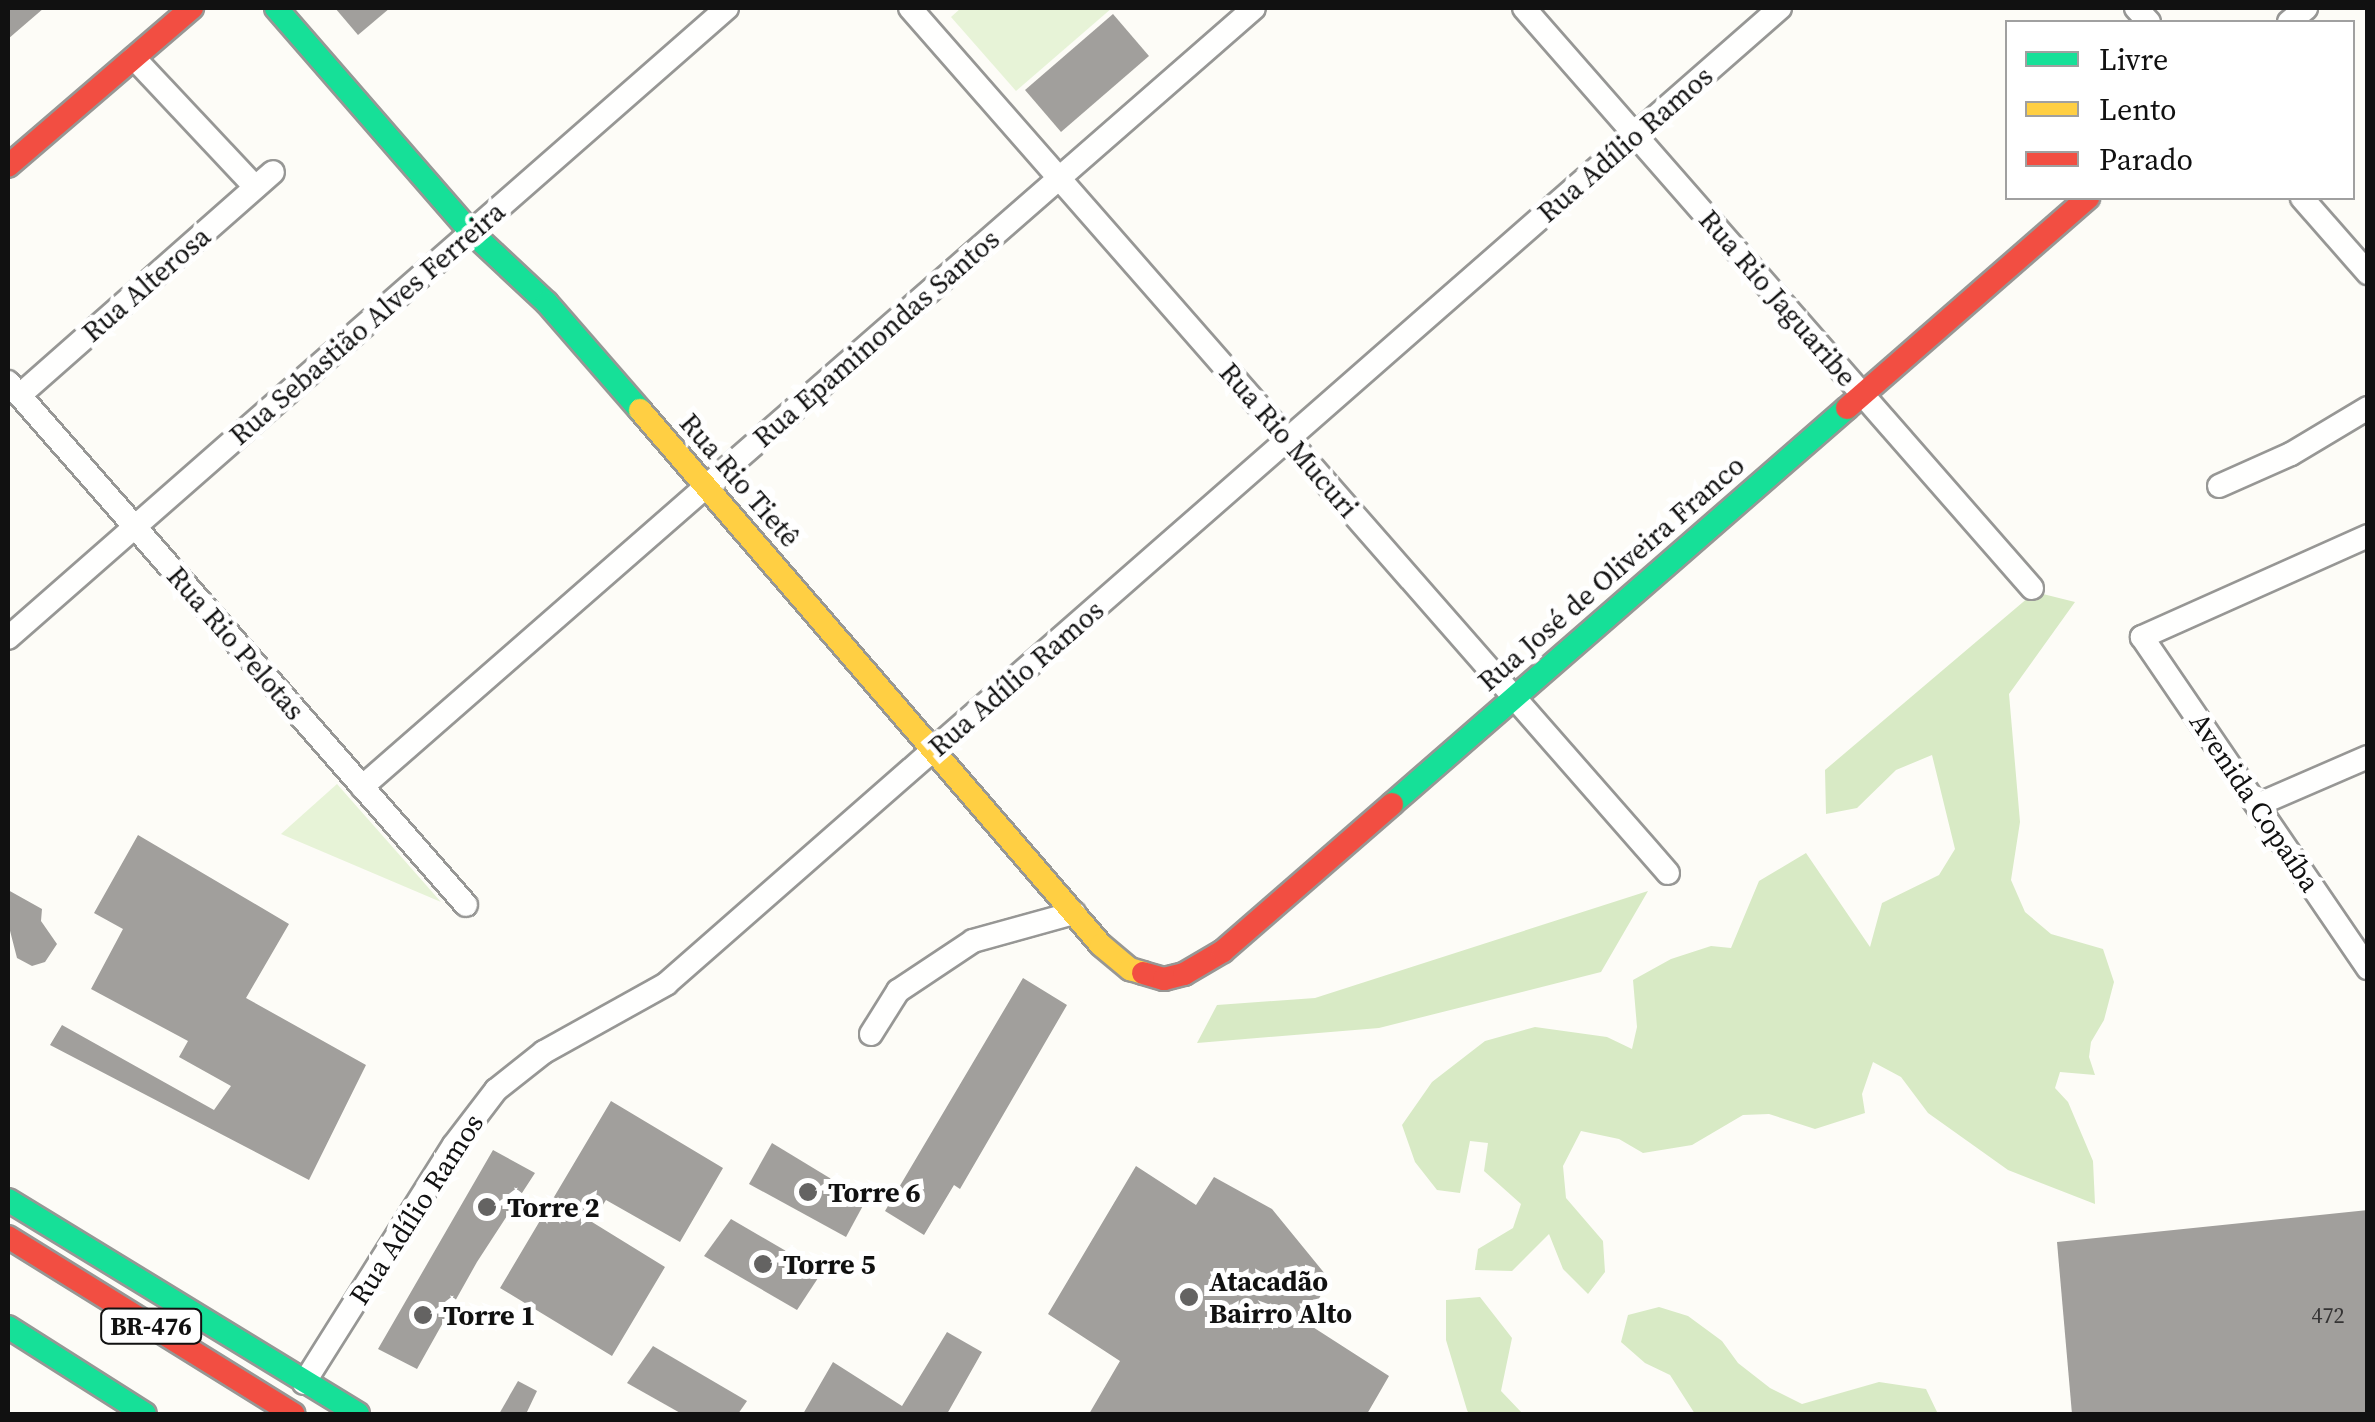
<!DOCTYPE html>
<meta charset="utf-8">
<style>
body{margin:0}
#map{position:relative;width:2375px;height:1422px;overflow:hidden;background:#fdfcf7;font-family:"Source Serif 4",serif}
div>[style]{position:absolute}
.green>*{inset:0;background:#e7f3d7}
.forest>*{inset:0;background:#d8eac5}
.building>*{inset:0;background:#a19f9c}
.roads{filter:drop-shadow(2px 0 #979795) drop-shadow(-2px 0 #979795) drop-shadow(0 2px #979795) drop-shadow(0 -2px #979795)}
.street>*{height:22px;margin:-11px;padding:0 11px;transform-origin:11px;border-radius:11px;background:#fffffe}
.fast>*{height:22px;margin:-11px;padding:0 11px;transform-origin:11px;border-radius:11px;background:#16e098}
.slow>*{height:22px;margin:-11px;padding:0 11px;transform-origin:11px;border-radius:11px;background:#ffcf43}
.jam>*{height:22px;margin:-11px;padding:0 11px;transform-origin:11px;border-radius:11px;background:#f24e42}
.dots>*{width:28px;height:28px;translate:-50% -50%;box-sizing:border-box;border:5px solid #fff;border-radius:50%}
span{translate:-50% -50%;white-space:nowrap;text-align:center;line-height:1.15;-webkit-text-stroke:10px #fff;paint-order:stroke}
.number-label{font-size:22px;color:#353434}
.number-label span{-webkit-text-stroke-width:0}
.shield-label span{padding:2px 8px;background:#fff;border:2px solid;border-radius:8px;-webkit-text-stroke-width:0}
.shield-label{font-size:25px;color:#111;font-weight:700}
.street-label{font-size:28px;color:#111}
.poi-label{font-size:28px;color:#111;font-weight:700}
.left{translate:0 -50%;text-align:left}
.frame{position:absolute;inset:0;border:10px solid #111;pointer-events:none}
.legend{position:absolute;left:2005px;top:20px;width:350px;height:180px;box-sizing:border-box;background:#fff;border:2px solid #a0a0a0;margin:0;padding:12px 18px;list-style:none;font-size:30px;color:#111}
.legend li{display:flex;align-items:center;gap:20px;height:50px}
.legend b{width:50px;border:2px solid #a0a0a0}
</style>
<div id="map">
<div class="green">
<div style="clip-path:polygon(961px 8px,1112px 8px,1016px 91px,951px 17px)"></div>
<div style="clip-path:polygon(337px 784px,441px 902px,281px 834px)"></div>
</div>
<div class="forest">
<div style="clip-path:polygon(2035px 592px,2075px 602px,2009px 694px,2020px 822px,2011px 880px,2025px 912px,2051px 934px,2103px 949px,2114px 982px,2104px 1020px,2091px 1042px,2089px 1057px,2095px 1075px,2060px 1072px,2055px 1088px,2068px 1102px,2093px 1161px,2095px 1204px,2008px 1170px,1928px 1113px,1901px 1077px,1873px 1062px,1862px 1094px,1865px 1113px,1815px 1129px,1769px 1114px,1743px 1115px,1692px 1145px,1643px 1153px,1619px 1139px,1581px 1131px,1563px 1166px,1566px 1198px,1603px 1241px,1605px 1272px,1588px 1294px,1563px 1269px,1549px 1234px,1512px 1271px,1475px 1270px,1478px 1249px,1513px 1228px,1521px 1204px,1484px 1171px,1488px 1143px,1470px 1141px,1460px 1193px,1437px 1190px,1415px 1162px,1402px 1125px,1432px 1082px,1485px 1041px,1535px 1027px,1607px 1037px,1632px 1049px,1637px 1027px,1633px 980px,1671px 959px,1711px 946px,1731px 948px,1759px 881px,1806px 853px,1870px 947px,1882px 903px,1939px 875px,1955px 849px,1932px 755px,1896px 770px,1857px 808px,1826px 814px,1825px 770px)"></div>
<div style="clip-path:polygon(1648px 891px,1601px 972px,1379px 1028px,1197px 1043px,1217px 1005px,1315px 998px)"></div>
<div style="clip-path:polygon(1480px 1297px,1512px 1338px,1501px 1391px,1523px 1414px,1469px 1414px,1467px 1410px,1446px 1340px,1446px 1300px)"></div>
<div style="clip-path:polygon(1659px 1307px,1688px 1316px,1722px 1341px,1738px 1363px,1770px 1388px,1802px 1404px,1879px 1382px,1926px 1389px,1938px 1414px,1695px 1414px,1670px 1375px,1645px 1363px,1621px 1342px,1628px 1315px)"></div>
</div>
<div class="building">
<div style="clip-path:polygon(8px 8px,44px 8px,8px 39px)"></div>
<div style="clip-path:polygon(335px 8px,390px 8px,358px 35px)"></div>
<div style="clip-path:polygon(1113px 14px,1149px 56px,1061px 132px,1025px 90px)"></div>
<div style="clip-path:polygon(138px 835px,289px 924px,246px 998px,366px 1065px,309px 1180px,50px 1045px,62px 1025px,214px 1110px,231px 1086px,179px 1057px,188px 1041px,91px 989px,123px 929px,94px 913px)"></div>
<div style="clip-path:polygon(8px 890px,42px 909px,41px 921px,57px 944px,45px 962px,32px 966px,17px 958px,8px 923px)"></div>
<div style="clip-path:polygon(1023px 978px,1067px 1005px,960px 1189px,954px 1185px,924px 1235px,885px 1211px)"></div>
<div style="clip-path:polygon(611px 1101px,723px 1168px,680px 1242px,606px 1200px,592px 1222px,665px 1267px,612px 1356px,500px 1288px)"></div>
<div style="clip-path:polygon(772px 1143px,866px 1200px,846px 1237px,749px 1184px)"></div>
<div style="clip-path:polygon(493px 1150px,535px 1173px,477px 1262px,417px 1369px,378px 1349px)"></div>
<div style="clip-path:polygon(1136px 1166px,1196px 1205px,1214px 1177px,1272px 1209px,1330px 1280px,1305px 1322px,1389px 1376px,1367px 1414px,1089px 1414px,1120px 1361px,1048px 1314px)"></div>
<div style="clip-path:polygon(2368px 1210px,2368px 1414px,2072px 1414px,2057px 1242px)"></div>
<div style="clip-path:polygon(731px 1219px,822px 1272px,797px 1310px,704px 1256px)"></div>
<div style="clip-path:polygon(947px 1332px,982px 1352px,947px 1414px,803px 1414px,833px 1362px,902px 1406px)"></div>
<div style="clip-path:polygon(653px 1346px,747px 1401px,738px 1414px,682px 1414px,627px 1383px)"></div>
<div style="clip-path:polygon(518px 1381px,537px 1391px,526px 1414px,499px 1414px)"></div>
</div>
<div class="roads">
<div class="street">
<div style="left:910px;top:8px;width:1150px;rotate:48.77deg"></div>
<div style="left:1524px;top:8px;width:771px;rotate:48.79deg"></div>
<div style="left:2136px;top:8px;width:19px;rotate:47deg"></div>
<div style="left:2289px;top:22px;width:22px;rotate:-39deg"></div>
<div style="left:134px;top:58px;width:177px;rotate:46.8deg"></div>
<div style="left:2302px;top:198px;width:100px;rotate:48.7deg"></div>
<div style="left:8px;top:382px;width:695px;rotate:48.79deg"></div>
<div style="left:20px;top:395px;width:337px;rotate:-41.4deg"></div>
<div style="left:2219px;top:486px;width:79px;rotate:-24deg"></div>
<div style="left:2291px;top:454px;width:90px;rotate:-30.9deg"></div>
<div style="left:2368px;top:536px;width:248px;rotate:155.9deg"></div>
<div style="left:2142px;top:637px;width:401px;rotate:55.7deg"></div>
<div style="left:8px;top:638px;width:956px;rotate:-41.23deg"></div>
<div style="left:362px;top:787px;width:1184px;rotate:-41.13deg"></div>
<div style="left:2257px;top:805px;width:121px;rotate:-23.4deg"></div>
<div style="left:871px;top:1034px;width:51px;rotate:-57.9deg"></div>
<div style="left:898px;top:991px;width:90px;rotate:-33.7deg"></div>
<div style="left:973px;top:941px;width:105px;rotate:-15.5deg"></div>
<div style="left:304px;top:1383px;width:281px;rotate:-57.8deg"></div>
<div style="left:454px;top:1145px;width:69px;rotate:-52.6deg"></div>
<div style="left:496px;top:1090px;width:61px;rotate:-38.4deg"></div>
<div style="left:544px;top:1052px;width:140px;rotate:-29.1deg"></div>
<div style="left:666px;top:984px;width:1481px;rotate:-41.22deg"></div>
</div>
<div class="fast">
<div style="left:276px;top:8px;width:297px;rotate:49deg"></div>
<div style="left:471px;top:232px;width:104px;rotate:43.1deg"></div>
<div style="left:547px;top:303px;width:142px;rotate:49deg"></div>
<div style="left:1392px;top:804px;width:603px;rotate:-41.03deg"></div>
<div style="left:8px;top:1200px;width:410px;rotate:31.4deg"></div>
<div style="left:8px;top:1327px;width:162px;rotate:32.4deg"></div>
</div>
<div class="slow">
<div style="left:640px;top:410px;width:706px;rotate:49.25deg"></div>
<div style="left:1101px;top:945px;width:38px;rotate:40deg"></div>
<div style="left:1130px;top:969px;width:14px;rotate:17deg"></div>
</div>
<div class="jam">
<div style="left:8px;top:166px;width:243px;rotate:-40.7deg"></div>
<div style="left:1847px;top:408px;width:320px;rotate:-41.1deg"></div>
<div style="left:1143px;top:973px;width:22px;rotate:16deg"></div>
<div style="left:1164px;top:979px;width:21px;rotate:-14deg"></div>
<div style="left:1184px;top:974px;width:45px;rotate:-30.5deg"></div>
<div style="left:1223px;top:951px;width:224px;rotate:-41deg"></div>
<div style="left:8px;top:1237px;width:336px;rotate:31.8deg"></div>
</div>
</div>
<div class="dots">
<div style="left:808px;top:1192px;background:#646362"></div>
<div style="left:487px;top:1207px;background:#646362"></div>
<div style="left:763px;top:1264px;background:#646362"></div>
<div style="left:1189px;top:1297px;background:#646362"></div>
<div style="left:423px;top:1315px;background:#646362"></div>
</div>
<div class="number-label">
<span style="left:2328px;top:1316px">472</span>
</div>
<div class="shield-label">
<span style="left:151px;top:1326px">BR-476</span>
</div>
<div class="street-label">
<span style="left:1625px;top:144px;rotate:-41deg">Rua Adílio Ramos</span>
<span style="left:146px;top:284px;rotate:-41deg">Rua Alterosa</span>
<span style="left:1778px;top:298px;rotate:49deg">Rua Rio Jaguaribe</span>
<span style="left:367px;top:323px;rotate:-41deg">Rua Sebastião Alves Ferreira</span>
<span style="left:876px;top:338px;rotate:-41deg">Rua Epaminondas Santos</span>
<span style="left:1289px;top:440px;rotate:49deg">Rua Rio Mucuri</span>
<span style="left:740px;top:480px;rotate:49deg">Rua Rio Tietê</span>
<span style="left:1611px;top:573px;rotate:-41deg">Rua José de Oliveira Franco</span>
<span style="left:236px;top:643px;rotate:49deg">Rua Rio Pelotas</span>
<span style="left:1016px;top:678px;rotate:-41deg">Rua Adílio Ramos</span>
<span style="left:2255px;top:802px;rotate:56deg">Avenida Copaíba</span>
<span style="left:416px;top:1209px;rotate:-57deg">Rua Adílio Ramos</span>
</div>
<div class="poi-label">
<span class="left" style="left:828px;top:1192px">Torre 6</span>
<span class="left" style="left:507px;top:1207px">Torre 2</span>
<span class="left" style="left:783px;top:1264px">Torre 5</span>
<span class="left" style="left:1209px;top:1297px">Atacadão<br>Bairro Alto</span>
<span class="left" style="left:443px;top:1315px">Torre 1</span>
</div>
<div class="frame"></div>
<ul class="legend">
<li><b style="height:12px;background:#16e098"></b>Livre</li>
<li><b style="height:12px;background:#ffcf43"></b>Lento</li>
<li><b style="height:12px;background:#f24e42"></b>Parado</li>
</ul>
</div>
